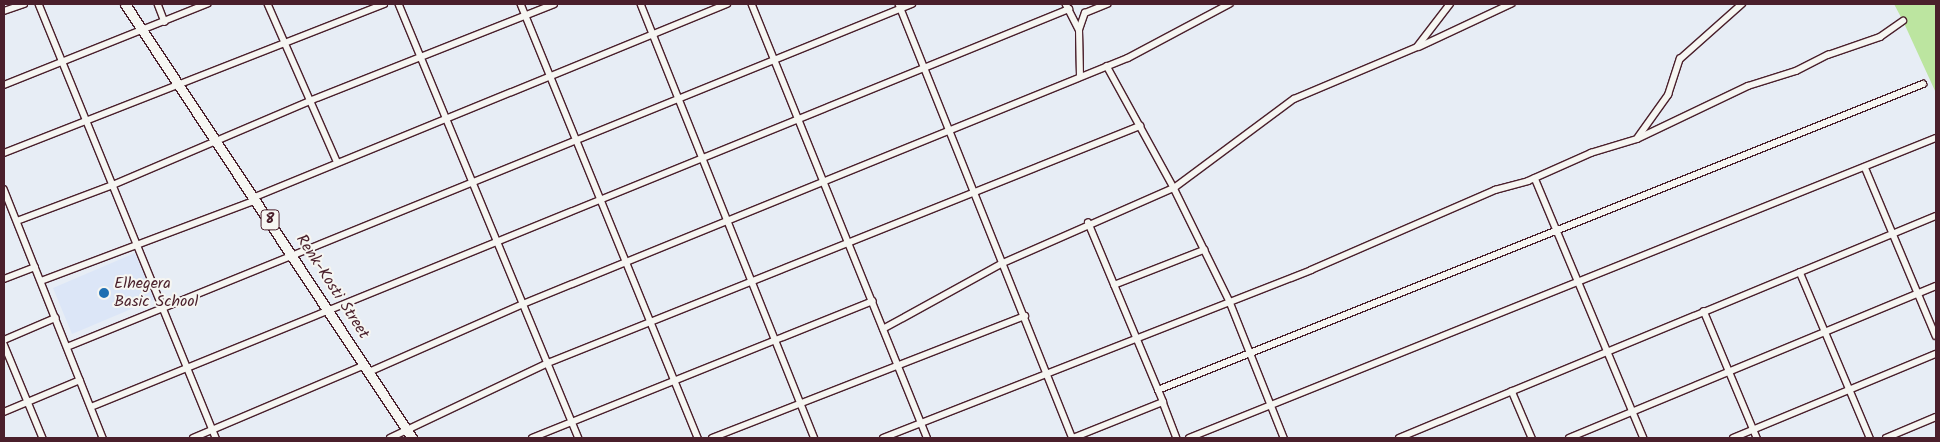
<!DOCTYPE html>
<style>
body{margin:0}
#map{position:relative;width:1940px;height:442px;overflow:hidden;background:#e7edf5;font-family:Kalam,sans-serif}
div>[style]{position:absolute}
.built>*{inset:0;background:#dce6f7}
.green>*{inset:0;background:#bce5a0}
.roads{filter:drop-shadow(1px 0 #4a1f2b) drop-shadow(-1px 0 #4a1f2b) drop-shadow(0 1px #4a1f2b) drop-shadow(0 -1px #4a1f2b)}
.minor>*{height:5.5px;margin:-2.75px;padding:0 2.75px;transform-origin:2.75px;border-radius:2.75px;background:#f6f6f2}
.primary>*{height:9px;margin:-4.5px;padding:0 4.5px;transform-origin:4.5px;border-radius:4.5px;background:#f6f6f2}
.dots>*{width:14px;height:14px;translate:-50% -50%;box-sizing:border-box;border:2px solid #f6f6f2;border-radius:50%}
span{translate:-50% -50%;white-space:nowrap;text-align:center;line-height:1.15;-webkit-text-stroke:4px #f6f6f2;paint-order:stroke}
.shield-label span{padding:1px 4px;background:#f6f6f2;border:1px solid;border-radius:4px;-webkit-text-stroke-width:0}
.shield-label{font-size:15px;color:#4a1f2b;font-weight:700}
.poi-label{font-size:16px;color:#4a1f2b}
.left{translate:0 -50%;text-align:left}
.street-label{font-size:16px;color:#4a1f2b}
.frame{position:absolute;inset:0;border:5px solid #4a1f2b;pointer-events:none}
</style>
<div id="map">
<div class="built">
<div style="clip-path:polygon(135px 253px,155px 299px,72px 334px,53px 288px)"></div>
</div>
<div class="green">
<div style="clip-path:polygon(1894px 4px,1936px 4px,1936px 93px,1903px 21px)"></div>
</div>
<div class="roads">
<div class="minor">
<div style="left:39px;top:4px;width:469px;rotate:67.8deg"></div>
<div style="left:158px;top:4px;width:19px;rotate:69deg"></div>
<div style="left:268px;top:4px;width:171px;rotate:66.3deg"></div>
<div style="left:399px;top:4px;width:470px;rotate:67.5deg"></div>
<div style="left:521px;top:4px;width:469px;rotate:67.8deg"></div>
<div style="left:641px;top:4px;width:468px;rotate:68.2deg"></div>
<div style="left:752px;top:4px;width:468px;rotate:68deg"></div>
<div style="left:899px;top:4px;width:468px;rotate:68.2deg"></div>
<div style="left:1073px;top:438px;width:97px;rotate:-21.8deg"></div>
<div style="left:1163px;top:402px;width:194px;rotate:-112.7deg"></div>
<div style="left:1066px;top:4px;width:29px;rotate:63deg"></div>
<div style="left:4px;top:11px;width:21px;rotate:-19deg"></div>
<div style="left:1419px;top:47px;width:102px;rotate:-25.1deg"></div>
<div style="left:1107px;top:66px;width:139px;rotate:61.2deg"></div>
<div style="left:1174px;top:188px;width:127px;rotate:63.8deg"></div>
<div style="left:1230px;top:302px;width:146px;rotate:68.3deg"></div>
<div style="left:1080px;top:77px;width:47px;rotate:-91.2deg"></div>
<div style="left:1079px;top:30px;width:18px;rotate:-71deg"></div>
<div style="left:1085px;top:13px;width:24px;rotate:-22deg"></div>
<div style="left:4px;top:85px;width:219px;rotate:-21.8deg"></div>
<div style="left:1638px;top:137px;width:52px;rotate:-54.5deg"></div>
<div style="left:1668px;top:95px;width:38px;rotate:-72deg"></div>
<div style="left:1680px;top:59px;width:83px;rotate:-41.6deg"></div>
<div style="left:4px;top:153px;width:408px;rotate:-21.4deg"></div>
<div style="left:1865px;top:167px;width:183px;rotate:67.2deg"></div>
<div style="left:1535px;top:178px;width:282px;rotate:67.3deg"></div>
<div style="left:4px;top:189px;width:268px;rotate:68.3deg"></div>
<div style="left:255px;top:197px;width:510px;rotate:-22.24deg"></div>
<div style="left:17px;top:221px;width:103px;rotate:-20.6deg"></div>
<div style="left:113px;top:185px;width:216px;rotate:-23.1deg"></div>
<div style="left:312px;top:100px;width:260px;rotate:-21.6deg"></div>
<div style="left:1800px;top:272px;width:180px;rotate:67.1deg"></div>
<div style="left:4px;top:279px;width:33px;rotate:-21deg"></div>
<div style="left:41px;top:281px;width:230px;rotate:-20.6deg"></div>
<div style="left:1114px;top:285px;width:97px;rotate:-21.3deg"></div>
<div style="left:1704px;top:311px;width:138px;rotate:67.3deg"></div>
<div style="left:883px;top:329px;width:137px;rotate:-28.8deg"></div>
<div style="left:1003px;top:263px;width:187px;rotate:-23.7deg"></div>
<div style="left:1174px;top:188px;width:149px;rotate:-36.6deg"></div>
<div style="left:1294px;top:99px;width:134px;rotate:-22.9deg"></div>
<div style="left:1417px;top:47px;width:54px;rotate:-52.5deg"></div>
<div style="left:4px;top:340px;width:56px;rotate:-23.3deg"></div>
<div style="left:4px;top:344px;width:102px;rotate:67.5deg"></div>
<div style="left:67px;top:347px;width:912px;rotate:-22.09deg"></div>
<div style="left:369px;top:372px;width:168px;rotate:-23.8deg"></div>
<div style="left:523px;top:304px;width:653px;rotate:-22.13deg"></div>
<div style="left:1128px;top:58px;width:115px;rotate:-28.1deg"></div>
<div style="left:1158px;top:390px;width:824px;rotate:-21.8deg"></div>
<div style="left:1512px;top:391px;width:51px;rotate:66.9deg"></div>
<div style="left:1163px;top:402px;width:39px;rotate:69deg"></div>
<div style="left:91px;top:407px;width:1056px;rotate:-22.14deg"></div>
<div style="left:4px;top:412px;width:82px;rotate:-22.8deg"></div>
<div style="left:193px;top:438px;width:187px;rotate:-23deg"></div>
<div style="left:390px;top:438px;width:175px;rotate:-25.4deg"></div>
<div style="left:548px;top:363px;width:638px;rotate:-21.82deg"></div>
<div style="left:532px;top:438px;width:367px;rotate:-21.9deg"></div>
<div style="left:712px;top:438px;width:336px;rotate:-21.3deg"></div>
<div style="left:883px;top:438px;width:460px;rotate:-21.4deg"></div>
<div style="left:1311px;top:270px;width:201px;rotate:-23.5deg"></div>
<div style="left:1495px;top:190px;width:34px;rotate:-15deg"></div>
<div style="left:1528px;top:181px;width:69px;rotate:-24deg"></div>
<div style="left:1591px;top:153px;width:48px;rotate:-16.9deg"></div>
<div style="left:1637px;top:139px;width:123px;rotate:-25.5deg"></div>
<div style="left:1748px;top:86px;width:50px;rotate:-17.4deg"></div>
<div style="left:1796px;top:71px;width:36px;rotate:-27deg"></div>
<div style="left:1828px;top:55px;width:55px;rotate:-19.1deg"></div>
<div style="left:1880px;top:37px;width:28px;rotate:-35deg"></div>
<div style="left:1189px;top:438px;width:805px;rotate:-21.88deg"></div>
<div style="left:1399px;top:438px;width:581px;rotate:-22.46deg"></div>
<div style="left:1569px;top:438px;width:397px;rotate:-22.5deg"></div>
<div style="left:1733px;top:438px;width:220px;rotate:-22.5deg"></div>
<div style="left:1886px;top:438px;width:54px;rotate:-22.8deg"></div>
</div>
<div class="primary">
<div style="left:125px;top:4px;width:520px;rotate:56.52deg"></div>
</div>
</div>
<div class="dots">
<div style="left:104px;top:293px;background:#1f6fb2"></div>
</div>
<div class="shield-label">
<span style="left:270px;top:220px">8</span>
</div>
<div class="poi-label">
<span class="left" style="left:114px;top:293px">Elhegera<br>Basic School</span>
</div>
<div class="street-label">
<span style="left:332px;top:287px;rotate:57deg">Renk-Kosti Street</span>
</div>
<div class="frame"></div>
</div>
